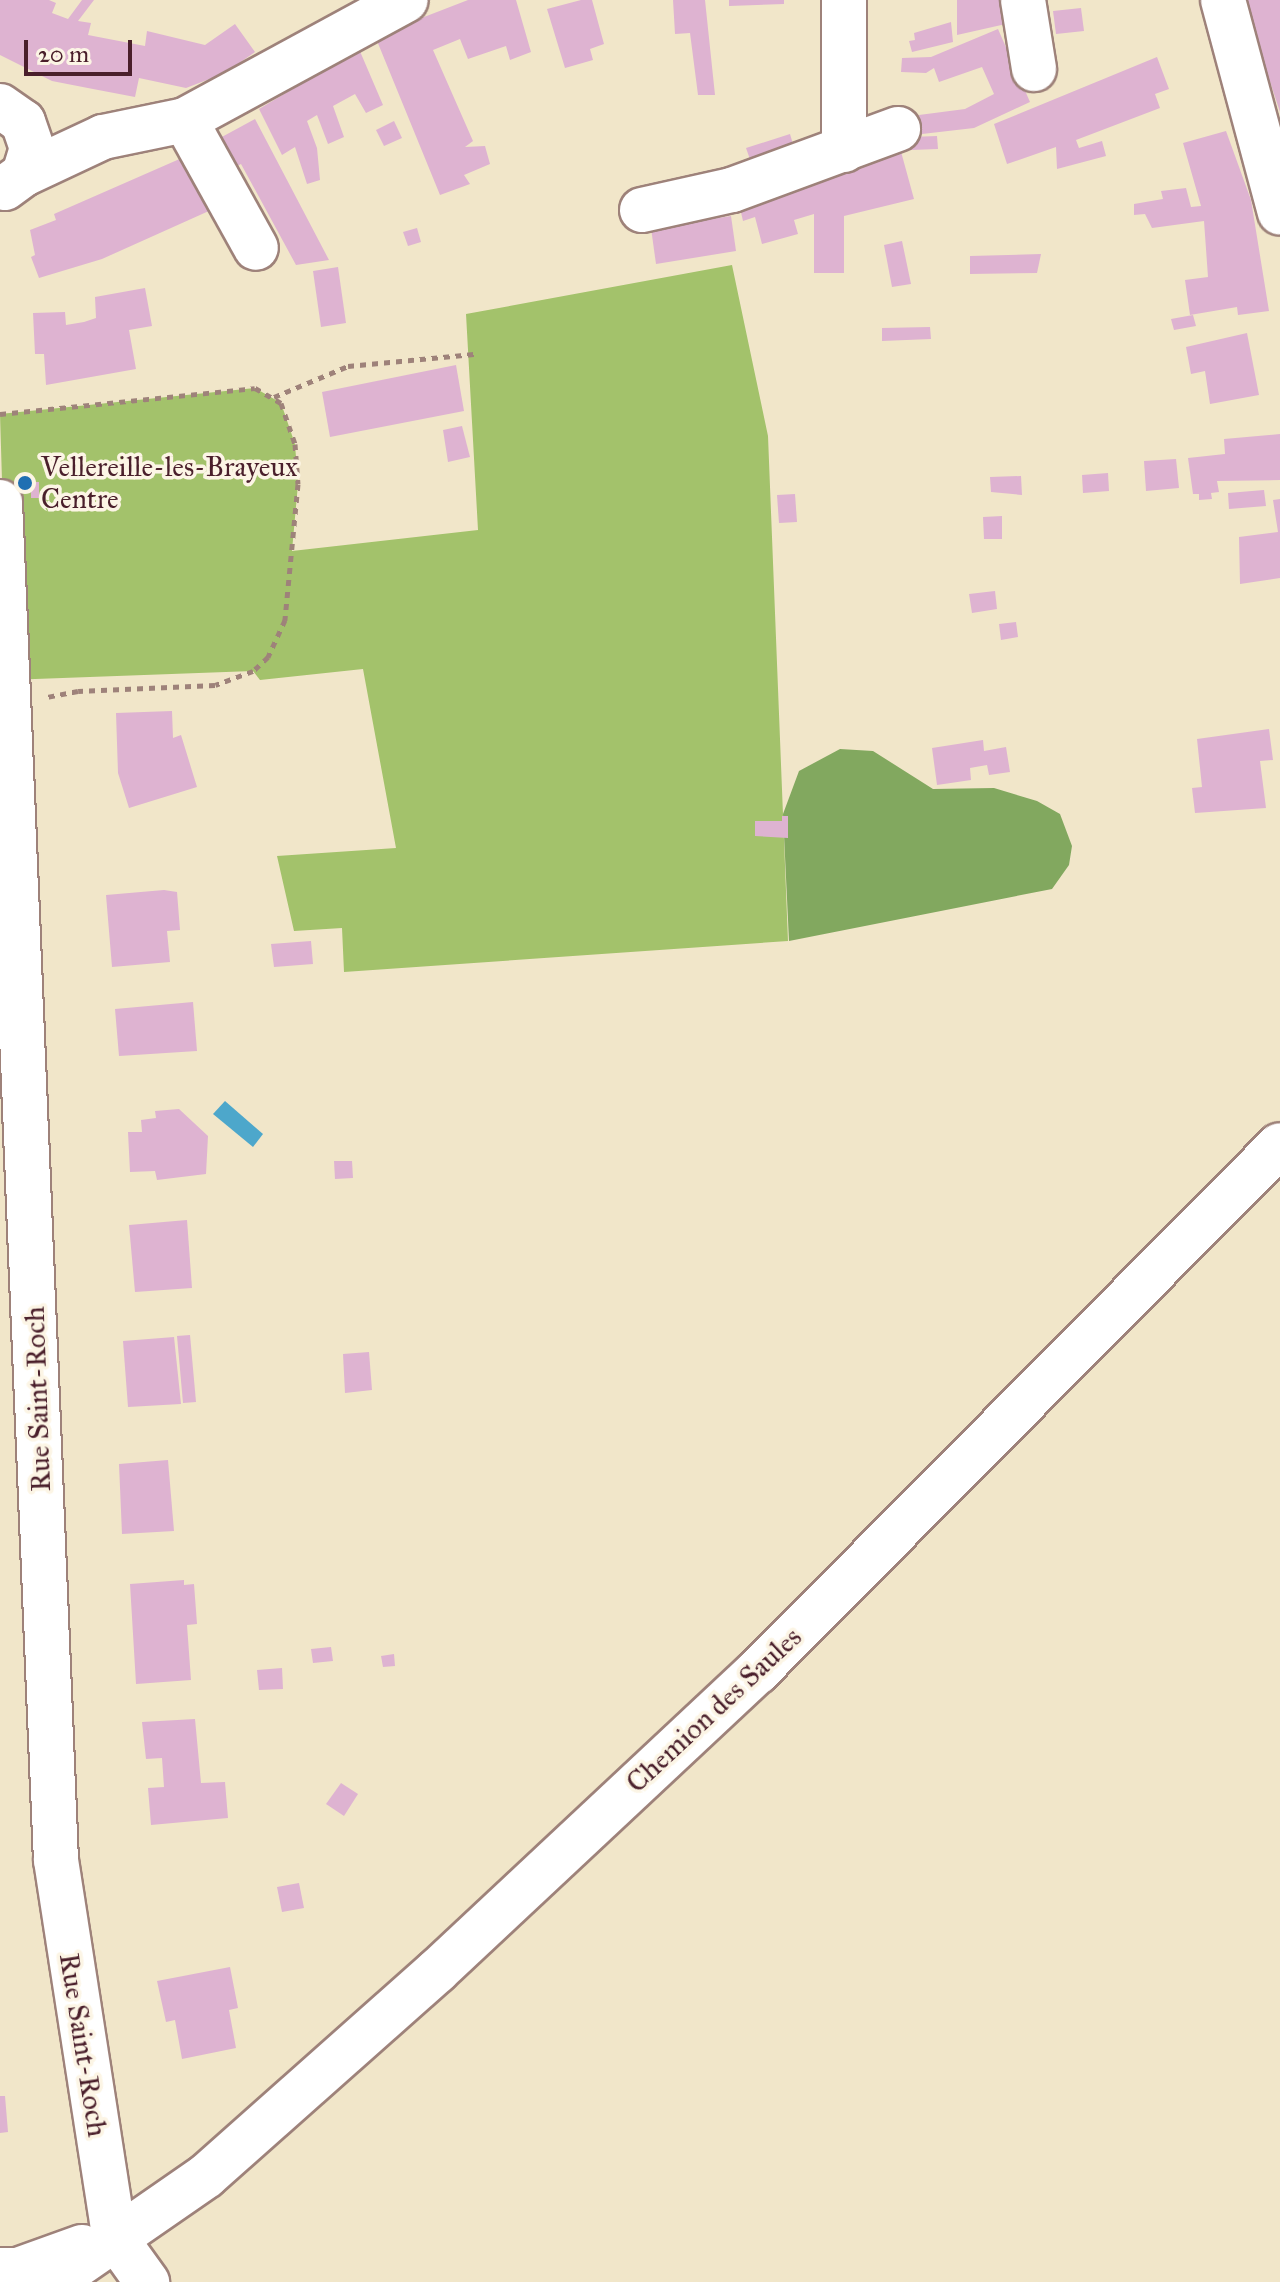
<!DOCTYPE html>
<style>
body{margin:0}
#map{position:relative;width:1280px;height:2282px;overflow:hidden;background:#f1e6c9;font-family:"IM FELL Great Primer",serif}
div>[style]{position:absolute}
.green>*{inset:0;background:#a3c26b}
.forest>*{inset:0;background:#82a85f}
.water>*{inset:0;background:#4da7cb}
.building>*{inset:0;background:#deb3d1}
.path>*{height:5px;margin-top:-2.5px;transform-origin:0;background:repeating-linear-gradient(90deg,#9e827a 0 6px,transparent 0 12px)}
.roads{filter:drop-shadow(2px 0 #9e827a) drop-shadow(-2px 0 #9e827a) drop-shadow(0 2px #9e827a) drop-shadow(0 -2px #9e827a)}
.minor>*{height:44px;margin:-22px;padding:0 22px;transform-origin:22px;border-radius:22px;background:#fff}
.dots>*{width:22px;height:22px;translate:-50% -50%;box-sizing:border-box;border:4px solid #fcf5e5;border-radius:50%}
span{translate:-50% -50%;white-space:nowrap;text-align:center;line-height:1.15;-webkit-text-stroke:7px #fcf5e5;paint-order:stroke}
.poi-label{font-size:28px;color:#4a1f2b}
.left{translate:0 -50%;text-align:left}
.street-label{font-size:28px;color:#4a1f2b}
.scale{position:absolute;left:24px;top:40px;width:108px;height:36px;box-sizing:border-box;border:4px solid #4a1f2b;border-top:0;padding-left:10px;font-size:24px;line-height:28px;white-space:nowrap;color:#4a1f2b;-webkit-text-stroke:6px #fcf5e5;paint-order:stroke}
</style>
<div id="map">
<div class="green">
<div style="clip-path:polygon(732px 265px,768px 436px,788px 941px,344px 972px,342px 928px,294px 931px,277px 856px,396px 848px,363px 669px,260px 680px,253px 671px,8px 680px,0 414px,255px 388px,281px 403px,295px 444px,298px 484px,292px 551px,478px 530px,466px 314px)"></div>
</div>
<div class="forest">
<div style="clip-path:polygon(840px 749px,873px 751px,933px 789px,994px 788px,1037px 801px,1060px 814px,1072px 846px,1069px 865px,1052px 889px,789px 941px,783px 814px,799px 771px)"></div>
</div>
<div class="water">
<div style="clip-path:polygon(225px 1101px,263px 1134px,253px 1147px,213px 1114px)"></div>
</div>
<div class="building">
<div style="clip-path:polygon(0 0,49px 0,56px 3px,52px 13px,68px 19px,82px 0,94px 0,78px 21px,91px 23px,88px 35px,145px 46px,147px 31px,205px 45px,235px 24px,255px 52px,225px 73px,186px 88px,139px 78px,135px 97px,93px 89px,52px 81px,0 55px)"></div>
<div style="clip-path:polygon(468px 0,516px 0,531px 52px,510px 60px,506px 46px,468px 59px,460px 39px,433px 50px,473px 141px,465px 147px,485px 146px,490px 164px,464px 175px,470px 184px,440px 195px,375px 36px)"></div>
<div style="clip-path:polygon(581px 0,592px 0,604px 44px,590px 49px,593px 60px,565px 68px,547px 9px)"></div>
<div style="clip-path:polygon(673px 0,705px 0,715px 95px,698px 95px,690px 33px,675px 34px)"></div>
<div style="clip-path:polygon(729px 0,784px 0,784px 4px,729px 6px)"></div>
<div style="clip-path:polygon(957px 0,1018px 0,1019px 21px,957px 35px)"></div>
<div style="clip-path:polygon(1245px 0,1280px 0,1280px 112px,1251px 24px)"></div>
<div style="clip-path:polygon(1081px 8px,1084px 31px,1056px 34px,1053px 11px)"></div>
<div style="clip-path:polygon(951px 22px,953px 42px,912px 52px,909px 41px,915px 40px,914px 33px)"></div>
<div style="clip-path:polygon(998px 29px,1030px 102px,974px 128px,922px 134px,919px 115px,965px 109px,994px 94px,982px 67px,939px 82px,934px 68px,926px 73px,901px 72px,902px 58px,931px 57px)"></div>
<div style="clip-path:polygon(359px 49px,383px 105px,366px 113px,355px 94px,333px 106px,344px 137px,328px 144px,317px 115px,307px 121px,317px 148px,320px 180px,307px 184px,295px 147px,282px 155px,259px 109px)"></div>
<div style="clip-path:polygon(1157px 57px,1169px 89px,1155px 94px,1160px 108px,1076px 140px,1079px 148px,1102px 141px,1106px 156px,1057px 169px,1056px 147px,1007px 164px,994px 124px)"></div>
<div style="clip-path:polygon(255px 119px,329px 260px,296px 265px,241px 164px,235px 167px,220px 138px)"></div>
<div style="clip-path:polygon(394px 121px,402px 138px,384px 146px,376px 130px)"></div>
<div style="clip-path:polygon(1226px 131px,1251px 200px,1269px 311px,1238px 315px,1237px 307px,1190px 315px,1185px 280px,1208px 277px,1204px 221px,1152px 228px,1145px 214px,1134px 215px,1134px 204px,1163px 199px,1161px 191px,1186px 188px,1191px 207px,1201px 206px,1183px 143px)"></div>
<div style="clip-path:polygon(790px 134px,795px 151px,752px 165px,746px 148px)"></div>
<div style="clip-path:polygon(937px 136px,938px 149px,911px 150px,911px 137px)"></div>
<div style="clip-path:polygon(900px 148px,914px 199px,844px 216px,844px 273px,814px 273px,814px 214px,794px 220px,798px 234px,762px 244px,755px 217px,743px 221px,737px 195px)"></div>
<div style="clip-path:polygon(191px 154px,220px 206px,102px 259px,39px 278px,31px 257px,35px 255px,30px 230px,56px 220px,54px 214px)"></div>
<div style="clip-path:polygon(731px 216px,736px 251px,656px 264px,651px 228px)"></div>
<div style="clip-path:polygon(417px 228px,421px 242px,408px 246px,403px 232px)"></div>
<div style="clip-path:polygon(902px 241px,911px 284px,892px 287px,884px 245px)"></div>
<div style="clip-path:polygon(1041px 254px,1037px 273px,970px 274px,970px 256px)"></div>
<div style="clip-path:polygon(338px 267px,346px 323px,321px 327px,313px 271px)"></div>
<div style="clip-path:polygon(145px 288px,152px 326px,129px 330px,136px 369px,46px 385px,44px 354px,35px 354px,33px 313px,65px 312px,66px 325px,84px 322px,96px 318px,95px 297px)"></div>
<div style="clip-path:polygon(1193px 315px,1196px 326px,1174px 330px,1171px 319px)"></div>
<div style="clip-path:polygon(930px 327px,931px 339px,882px 341px,882px 328px)"></div>
<div style="clip-path:polygon(1247px 333px,1259px 395px,1210px 404px,1205px 371px,1191px 374px,1186px 347px)"></div>
<div style="clip-path:polygon(456px 365px,464px 411px,330px 437px,322px 392px)"></div>
<div style="clip-path:polygon(462px 426px,470px 457px,448px 462px,443px 430px)"></div>
<div style="clip-path:polygon(1280px 434px,1280px 480px,1217px 481px,1219px 492px,1211px 493px,1212px 499px,1199px 500px,1199px 494px,1193px 494px,1188px 458px,1225px 454px,1224px 439px)"></div>
<div style="clip-path:polygon(1176px 459px,1179px 488px,1146px 491px,1144px 461px)"></div>
<div style="clip-path:polygon(1108px 473px,1109px 491px,1083px 493px,1082px 475px)"></div>
<div style="clip-path:polygon(1021px 476px,1022px 495px,991px 492px,990px 477px)"></div>
<div style="clip-path:polygon(31px 482px,39px 482px,39px 498px,31px 498px)"></div>
<div style="clip-path:polygon(1264px 490px,1266px 506px,1229px 509px,1228px 493px)"></div>
<div style="clip-path:polygon(795px 494px,797px 522px,779px 523px,777px 495px)"></div>
<div style="clip-path:polygon(1280px 499px,1280px 578px,1240px 584px,1239px 537px,1278px 532px,1273px 500px)"></div>
<div style="clip-path:polygon(1002px 516px,1002px 539px,984px 539px,983px 517px)"></div>
<div style="clip-path:polygon(995px 591px,997px 609px,972px 613px,969px 594px)"></div>
<div style="clip-path:polygon(1016px 622px,1018px 637px,1001px 640px,999px 624px)"></div>
<div style="clip-path:polygon(172px 711px,173px 738px,181px 735px,197px 787px,129px 808px,118px 773px,116px 713px)"></div>
<div style="clip-path:polygon(1269px 729px,1273px 760px,1260px 761px,1266px 808px,1195px 813px,1192px 788px,1202px 787px,1197px 739px)"></div>
<div style="clip-path:polygon(983px 740px,984px 751px,1006px 747px,1010px 772px,989px 775px,987px 765px,970px 768px,971px 780px,937px 785px,932px 748px)"></div>
<div style="clip-path:polygon(782px 816px,788px 816px,788px 838px,755px 836px,755px 821px,782px 821px)"></div>
<div style="clip-path:polygon(164px 890px,177px 892px,180px 930px,167px 931px,170px 962px,112px 967px,106px 895px)"></div>
<div style="clip-path:polygon(311px 941px,313px 964px,274px 967px,271px 944px)"></div>
<div style="clip-path:polygon(193px 1002px,197px 1051px,119px 1056px,115px 1009px)"></div>
<div style="clip-path:polygon(179px 1109px,208px 1136px,206px 1174px,157px 1180px,155px 1171px,130px 1172px,128px 1132px,142px 1132px,141px 1120px,156px 1118px,155px 1111px)"></div>
<div style="clip-path:polygon(334px 1161px,352px 1161px,353px 1178px,335px 1179px)"></div>
<div style="clip-path:polygon(187px 1220px,192px 1288px,135px 1292px,129px 1225px)"></div>
<div style="clip-path:polygon(190px 1335px,196px 1402px,183px 1403px,177px 1336px)"></div>
<div style="clip-path:polygon(174px 1337px,181px 1404px,128px 1407px,123px 1341px)"></div>
<div style="clip-path:polygon(369px 1352px,372px 1390px,345px 1393px,343px 1354px)"></div>
<div style="clip-path:polygon(168px 1460px,174px 1531px,122px 1534px,119px 1464px)"></div>
<div style="clip-path:polygon(184px 1580px,184px 1585px,194px 1584px,197px 1624px,187px 1625px,191px 1680px,136px 1684px,130px 1584px)"></div>
<div style="clip-path:polygon(331px 1647px,333px 1661px,313px 1663px,311px 1649px)"></div>
<div style="clip-path:polygon(394px 1654px,395px 1666px,383px 1667px,381px 1656px)"></div>
<div style="clip-path:polygon(282px 1668px,283px 1689px,259px 1690px,257px 1670px)"></div>
<div style="clip-path:polygon(195px 1719px,201px 1783px,225px 1782px,228px 1818px,151px 1825px,148px 1788px,164px 1787px,162px 1758px,146px 1759px,142px 1722px)"></div>
<div style="clip-path:polygon(341px 1783px,358px 1794px,344px 1816px,326px 1804px)"></div>
<div style="clip-path:polygon(299px 1883px,304px 1908px,282px 1912px,277px 1887px)"></div>
<div style="clip-path:polygon(230px 1967px,238px 2008px,229px 2010px,236px 2048px,182px 2059px,175px 2020px,166px 2022px,157px 1981px)"></div>
<div style="clip-path:polygon(0 2096px,5px 2096px,8px 2132px,0 2133px)"></div>
</div>
<div class="path">
<div style="left:274px;top:397px;width:80px;rotate:-22.7deg"></div>
<div style="left:348px;top:366px;width:129px;rotate:-5.4deg"></div>
<div style="left:0;top:414px;width:256px;rotate:-5.8deg"></div>
<div style="left:255px;top:388px;width:30px;rotate:30deg"></div>
<div style="left:281px;top:403px;width:43px;rotate:71.1deg"></div>
<div style="left:295px;top:444px;width:40px;rotate:85.7deg"></div>
<div style="left:298px;top:484px;width:137px;rotate:95.5deg"></div>
<div style="left:285px;top:620px;width:41px;rotate:114.7deg"></div>
<div style="left:268px;top:657px;width:21px;rotate:137deg"></div>
<div style="left:253px;top:671px;width:40px;rotate:159.8deg"></div>
<div style="left:215px;top:685px;width:137px;rotate:177.5deg"></div>
<div style="left:78px;top:691px;width:31px;rotate:169deg"></div>
</div>
<div class="roads">
<div class="minor">
<div style="left:844px;top:0;width:150px;rotate:90deg"></div>
<div style="left:1023px;top:0;width:70px;rotate:80.9deg"></div>
<div style="left:1223px;top:0;width:220px;rotate:75deg"></div>
<div style="left:0;top:106px;width:28px;rotate:35deg"></div>
<div style="left:23px;top:122px;width:28px;rotate:71deg"></div>
<div style="left:32px;top:148px;width:27px;rotate:107deg"></div>
<div style="left:24px;top:174px;width:24px;rotate:144deg"></div>
<div style="left:185px;top:120px;width:146px;rotate:61deg"></div>
<div style="left:24px;top:174px;width:87px;rotate:-25.1deg"></div>
<div style="left:103px;top:137px;width:84px;rotate:-11.7deg"></div>
<div style="left:185px;top:120px;width:251px;rotate:-28.5deg"></div>
<div style="left:642px;top:210px;width:92px;rotate:-12.5deg"></div>
<div style="left:732px;top:190px;width:177px;rotate:-20.2deg"></div>
<div style="left:0;top:502px;width:1359px;rotate:87.64deg"></div>
<div style="left:56px;top:1860px;width:380px;rotate:81.2deg"></div>
<div style="left:114px;top:2236px;width:57px;rotate:54.3deg"></div>
<div style="left:0;top:2270px;width:18px"></div>
<div style="left:18px;top:2270px;width:68px;rotate:-19.8deg"></div>
<div style="left:53px;top:2282px;width:186px;rotate:-34.7deg"></div>
<div style="left:206px;top:2176px;width:309px;rotate:-41.6deg"></div>
<div style="left:437px;top:1971px;width:438px;rotate:-43.1deg"></div>
<div style="left:757px;top:1672px;width:742px;rotate:-45.22deg"></div>
</div>
</div>
<div class="dots">
<div style="left:25px;top:483px;background:#1f6fb2"></div>
</div>
<div class="poi-label">
<span class="left" style="left:41px;top:483px">Vellereille-les-Brayeux<br>Centre</span>
</div>
<div class="street-label">
<span style="left:38px;top:1399px;rotate:-92deg">Rue Saint-Roch</span>
<span style="left:714px;top:1710px;rotate:-43deg">Chemion des Saules</span>
<span style="left:83px;top:2045px;rotate:81deg">Rue Saint-Roch</span>
</div>
<div class="scale">20 m</div>
</div>
